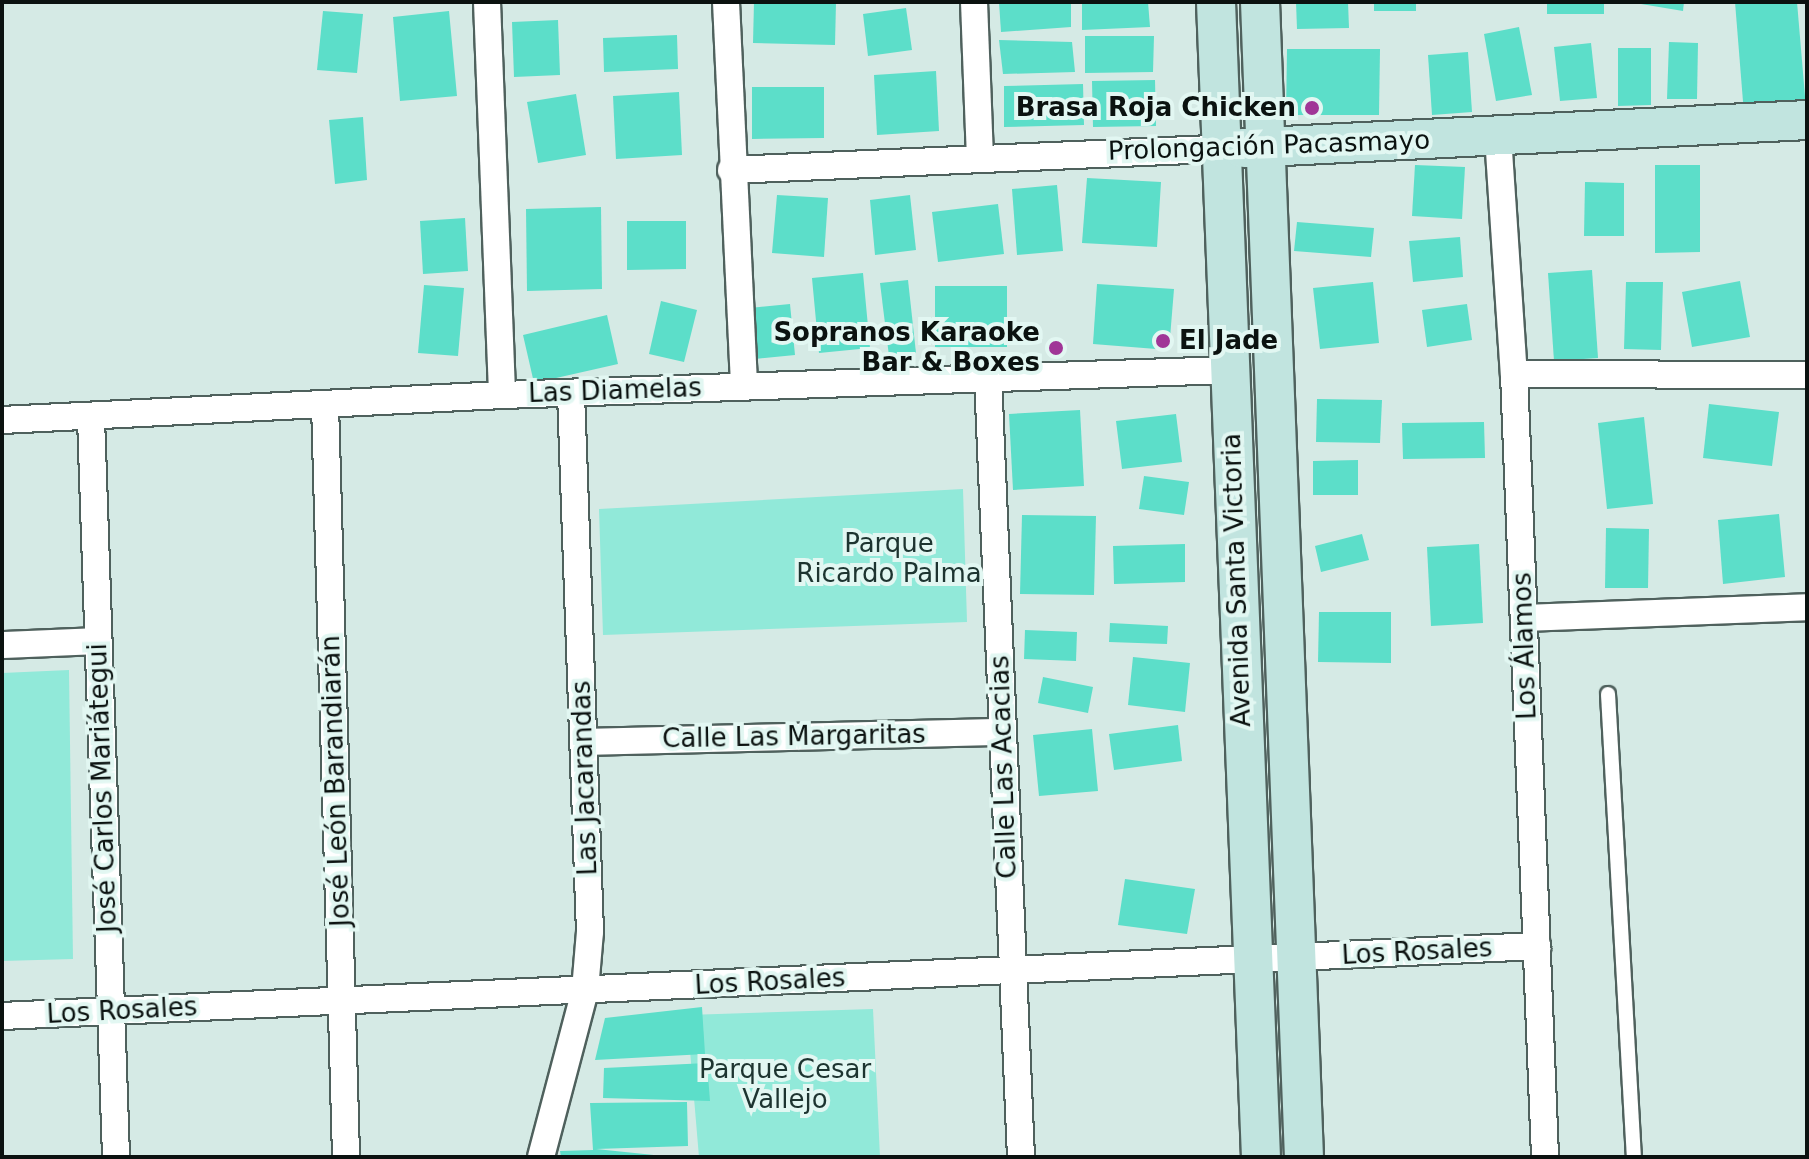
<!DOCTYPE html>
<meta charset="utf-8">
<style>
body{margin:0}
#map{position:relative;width:1809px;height:1159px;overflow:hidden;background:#d5eae5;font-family:"DejaVu Sans",sans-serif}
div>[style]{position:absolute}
.green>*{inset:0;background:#91e9d9}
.building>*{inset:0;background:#5cdec9}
.roads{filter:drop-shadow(2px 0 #4f615d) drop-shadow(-2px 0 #4f615d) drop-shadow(0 2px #4f615d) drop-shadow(0 -2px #4f615d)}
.lane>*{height:14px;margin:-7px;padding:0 7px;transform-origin:7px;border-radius:7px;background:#fff}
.street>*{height:26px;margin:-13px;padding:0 13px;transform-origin:13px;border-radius:13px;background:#fff}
.secondary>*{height:38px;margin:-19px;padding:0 19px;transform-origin:19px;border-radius:19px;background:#c1e4df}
.dots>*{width:22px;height:22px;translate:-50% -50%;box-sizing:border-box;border:4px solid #e2f7f2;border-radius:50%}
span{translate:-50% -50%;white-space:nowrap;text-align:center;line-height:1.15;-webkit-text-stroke:8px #e2f7f2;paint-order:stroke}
.poi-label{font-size:26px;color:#0b1210;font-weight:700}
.right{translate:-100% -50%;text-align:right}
.left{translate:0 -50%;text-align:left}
.street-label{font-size:26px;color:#0b1210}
.park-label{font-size:26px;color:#1d3430}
.frame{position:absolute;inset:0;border:4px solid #0b1210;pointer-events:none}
</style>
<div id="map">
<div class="green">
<div style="clip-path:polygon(963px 489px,967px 622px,603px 635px,599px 509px)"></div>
<div style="clip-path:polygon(69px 670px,73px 959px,2px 961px,2px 673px)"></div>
<div style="clip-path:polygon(873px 1009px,880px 1157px,699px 1157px,687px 1015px)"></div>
</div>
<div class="building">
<div style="clip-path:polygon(754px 2px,836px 2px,835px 45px,753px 43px)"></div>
<div style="clip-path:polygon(999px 2px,1071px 2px,1071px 27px,1001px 32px)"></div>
<div style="clip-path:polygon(1082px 2px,1148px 2px,1150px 27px,1082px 30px)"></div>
<div style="clip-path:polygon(1296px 2px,1348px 2px,1349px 28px,1297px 29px)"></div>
<div style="clip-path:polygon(1374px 2px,1416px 2px,1416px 11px,1374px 11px)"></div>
<div style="clip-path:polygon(1547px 2px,1604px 2px,1604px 14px,1547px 14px)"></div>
<div style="clip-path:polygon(1629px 2px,1684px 2px,1683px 11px)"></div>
<div style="clip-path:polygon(1735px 2px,1797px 2px,1806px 108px,1744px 114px)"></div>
<div style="clip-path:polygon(906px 8px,912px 50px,868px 56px,863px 14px)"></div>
<div style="clip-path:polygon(323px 11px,363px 14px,357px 73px,317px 70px)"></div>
<div style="clip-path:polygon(449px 11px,457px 96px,400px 101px,393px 17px)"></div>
<div style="clip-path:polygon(558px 20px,560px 75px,514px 77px,512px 22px)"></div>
<div style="clip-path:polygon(1519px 27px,1532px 95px,1496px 101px,1484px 34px)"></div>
<div style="clip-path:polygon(677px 35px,678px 69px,604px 72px,603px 38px)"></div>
<div style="clip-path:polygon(1085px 36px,1154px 36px,1153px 72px,1085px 73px)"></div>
<div style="clip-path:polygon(999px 40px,1072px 42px,1075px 72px,1003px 74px)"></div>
<div style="clip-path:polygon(1669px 42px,1698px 43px,1697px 99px,1667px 99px)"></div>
<div style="clip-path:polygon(1591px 43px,1597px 98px,1560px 101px,1554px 47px)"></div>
<div style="clip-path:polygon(1618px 48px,1651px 48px,1651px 105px,1618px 106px)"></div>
<div style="clip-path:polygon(1287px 49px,1380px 49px,1379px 115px,1286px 115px)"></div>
<div style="clip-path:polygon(1468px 52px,1472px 112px,1432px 115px,1428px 55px)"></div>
<div style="clip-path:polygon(936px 71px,939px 131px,877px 135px,874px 75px)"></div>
<div style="clip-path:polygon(1155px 80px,1156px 126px,1093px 127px,1092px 81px)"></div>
<div style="clip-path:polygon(1083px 84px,1084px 125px,1004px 127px,1004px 86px)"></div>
<div style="clip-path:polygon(752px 87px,824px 87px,824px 138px,752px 139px)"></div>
<div style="clip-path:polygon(679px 92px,682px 155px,616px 159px,613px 96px)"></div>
<div style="clip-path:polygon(576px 94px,586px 155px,538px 163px,527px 102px)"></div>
<div style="clip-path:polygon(363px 117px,367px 180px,335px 184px,329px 120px)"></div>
<div style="clip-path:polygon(1415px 165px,1465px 167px,1462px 219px,1412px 216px)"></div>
<div style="clip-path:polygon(1655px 165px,1700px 165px,1700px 252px,1655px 253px)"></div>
<div style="clip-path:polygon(1087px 178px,1161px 182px,1157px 247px,1082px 243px)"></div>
<div style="clip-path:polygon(1585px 182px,1624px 183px,1624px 236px,1584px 236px)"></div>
<div style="clip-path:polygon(1057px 185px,1063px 251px,1017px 255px,1012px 189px)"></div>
<div style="clip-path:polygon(777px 195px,828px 198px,824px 257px,772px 253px)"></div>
<div style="clip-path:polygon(910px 195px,916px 250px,875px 255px,870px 200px)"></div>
<div style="clip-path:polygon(998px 204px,1004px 254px,938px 262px,932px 212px)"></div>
<div style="clip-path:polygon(601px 207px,602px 289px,527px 291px,526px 209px)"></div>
<div style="clip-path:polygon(465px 218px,468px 271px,423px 274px,420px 221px)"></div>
<div style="clip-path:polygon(627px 221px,686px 221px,686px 269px,627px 270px)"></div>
<div style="clip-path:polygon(1297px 222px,1374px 228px,1371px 257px,1294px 251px)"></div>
<div style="clip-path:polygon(1460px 237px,1463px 277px,1413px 282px,1409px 241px)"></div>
<div style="clip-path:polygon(1592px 270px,1598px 358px,1554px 361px,1548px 273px)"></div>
<div style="clip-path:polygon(863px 273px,870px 348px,819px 353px,812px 278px)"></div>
<div style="clip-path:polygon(908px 280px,916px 353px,889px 356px,880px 283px)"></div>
<div style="clip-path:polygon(1740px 281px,1750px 337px,1692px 347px,1682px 292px)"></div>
<div style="clip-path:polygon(1373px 282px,1379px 343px,1320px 349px,1313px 288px)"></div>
<div style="clip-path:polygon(1626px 282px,1663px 282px,1661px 350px,1624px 349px)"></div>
<div style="clip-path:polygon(1097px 284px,1174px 289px,1169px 350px,1093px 344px)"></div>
<div style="clip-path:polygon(424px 285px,464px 288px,458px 356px,418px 353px)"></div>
<div style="clip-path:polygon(935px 286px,1007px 286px,1007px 347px,935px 347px)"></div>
<div style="clip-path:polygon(661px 301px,697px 310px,684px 362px,649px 354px)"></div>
<div style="clip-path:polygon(790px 304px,795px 355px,755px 359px,750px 308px)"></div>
<div style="clip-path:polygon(1467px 304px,1472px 340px,1427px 347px,1422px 310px)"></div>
<div style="clip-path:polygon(607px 315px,618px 364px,534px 383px,523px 335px)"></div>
<div style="clip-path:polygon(1317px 399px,1382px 400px,1380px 443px,1316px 442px)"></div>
<div style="clip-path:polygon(1709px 404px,1779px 412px,1772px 466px,1703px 458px)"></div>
<div style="clip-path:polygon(1080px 410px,1084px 486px,1013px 490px,1009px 414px)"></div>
<div style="clip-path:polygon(1176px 414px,1182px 462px,1122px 469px,1116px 421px)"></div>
<div style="clip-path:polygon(1644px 417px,1653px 504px,1607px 509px,1598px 423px)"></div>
<div style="clip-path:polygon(1484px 422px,1485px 458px,1403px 459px,1402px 423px)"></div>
<div style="clip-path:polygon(1358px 460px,1358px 495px,1313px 495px,1313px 461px)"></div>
<div style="clip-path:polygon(1144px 476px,1189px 482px,1184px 515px,1139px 509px)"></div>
<div style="clip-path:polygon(1779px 514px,1785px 577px,1723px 584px,1718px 520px)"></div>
<div style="clip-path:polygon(1022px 515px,1096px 516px,1094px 595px,1020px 594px)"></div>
<div style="clip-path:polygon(1606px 528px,1649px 529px,1648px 588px,1605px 588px)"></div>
<div style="clip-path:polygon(1362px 534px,1369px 560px,1321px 572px,1315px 546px)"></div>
<div style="clip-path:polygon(1185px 544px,1185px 582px,1114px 584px,1113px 546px)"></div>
<div style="clip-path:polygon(1479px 544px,1483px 623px,1431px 626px,1427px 547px)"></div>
<div style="clip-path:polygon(1319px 612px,1391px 612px,1391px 663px,1318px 662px)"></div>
<div style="clip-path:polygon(1110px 623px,1168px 626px,1167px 644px,1109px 642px)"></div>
<div style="clip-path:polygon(1025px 630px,1077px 632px,1076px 661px,1024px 659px)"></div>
<div style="clip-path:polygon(1133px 657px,1190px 663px,1185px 712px,1128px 705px)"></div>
<div style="clip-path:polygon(1043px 677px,1093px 687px,1088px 713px,1038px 703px)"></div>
<div style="clip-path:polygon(1178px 725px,1182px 761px,1114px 770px,1109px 734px)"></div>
<div style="clip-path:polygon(1092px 729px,1098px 791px,1039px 796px,1033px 735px)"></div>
<div style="clip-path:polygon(1125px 879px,1195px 889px,1187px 934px,1118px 925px)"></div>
<div style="clip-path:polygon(702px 1007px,705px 1054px,595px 1060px,605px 1018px)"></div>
<div style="clip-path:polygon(707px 1063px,710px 1101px,603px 1098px,604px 1068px)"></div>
<div style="clip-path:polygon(687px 1102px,688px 1146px,596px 1149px,673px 1157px,561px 1157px,560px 1151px,593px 1150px,590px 1103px)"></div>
</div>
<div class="roads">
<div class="lane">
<div style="left:1608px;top:694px;width:464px;rotate:86.8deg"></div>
</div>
<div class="street">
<div style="left:487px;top:2px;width:393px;rotate:87.8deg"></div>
<div style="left:726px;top:2px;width:385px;rotate:87.3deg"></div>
<div style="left:974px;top:2px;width:155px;rotate:87.8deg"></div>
<div style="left:1498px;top:136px;width:239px;rotate:86.2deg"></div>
<div style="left:1514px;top:374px;width:784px;rotate:87.73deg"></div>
<div style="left:731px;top:170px;width:490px;rotate:-2.5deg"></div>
<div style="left:1514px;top:374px;width:293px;rotate:0.2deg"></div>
<div style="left:988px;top:377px;width:781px;rotate:87.58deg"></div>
<div style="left:325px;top:404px;width:753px;rotate:88.4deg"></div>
<div style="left:91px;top:418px;width:739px;rotate:88.06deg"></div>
<div style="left:2px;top:420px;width:501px;rotate:-2.86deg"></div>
<div style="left:502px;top:395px;width:726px;rotate:-1.97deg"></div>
<div style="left:1524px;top:618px;width:283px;rotate:-2.2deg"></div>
<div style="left:2px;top:645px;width:96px;rotate:-2.4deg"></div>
<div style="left:585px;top:742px;width:418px;rotate:-1.4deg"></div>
<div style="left:2px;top:1016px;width:1537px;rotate:-2.61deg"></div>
<div style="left:541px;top:1157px;width:173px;rotate:-75.2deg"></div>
<div style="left:585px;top:990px;width:58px;rotate:-85.1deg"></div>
<div style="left:590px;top:932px;width:538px;rotate:-92.02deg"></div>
</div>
<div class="secondary">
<div style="left:1216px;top:2px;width:1156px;rotate:87.77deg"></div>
<div style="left:1260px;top:2px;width:1156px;rotate:87.82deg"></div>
<div style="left:1243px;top:148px;width:565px;rotate:-2.84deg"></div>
</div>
</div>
<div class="dots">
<div style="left:1312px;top:108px;background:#a03697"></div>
<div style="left:1163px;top:341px;background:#a03697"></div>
<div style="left:1056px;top:348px;background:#a03697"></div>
</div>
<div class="poi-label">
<span class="right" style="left:1296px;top:108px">Brasa Roja Chicken</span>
<span class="right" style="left:1040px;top:348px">Sopranos Karaoke<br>Bar &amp; Boxes</span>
<span class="left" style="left:1179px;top:341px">El Jade</span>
</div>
<div class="street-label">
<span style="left:1269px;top:146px;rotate:-2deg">Prolongación Pacasmayo</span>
<span style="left:615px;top:391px;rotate:-2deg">Las Diamelas</span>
<span style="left:1237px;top:580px;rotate:-92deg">Avenida Santa Victoria</span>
<span style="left:1525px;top:646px;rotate:-92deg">Los Álamos</span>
<span style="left:794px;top:737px;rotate:-1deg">Calle Las Margaritas</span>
<span style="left:1004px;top:767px;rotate:-92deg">Calle Las Acacias</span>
<span style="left:585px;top:778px;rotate:-92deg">Las Jacarandas</span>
<span style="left:336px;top:781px;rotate:-92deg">José León Barandiarán</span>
<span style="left:103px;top:788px;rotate:-92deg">José Carlos Mariátegui</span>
<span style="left:1417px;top:952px;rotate:-3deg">Los Rosales</span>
<span style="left:770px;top:982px;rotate:-3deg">Los Rosales</span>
<span style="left:122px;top:1011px;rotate:-3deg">Los Rosales</span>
</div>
<div class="park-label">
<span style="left:889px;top:559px">Parque<br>Ricardo Palma</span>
<span style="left:785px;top:1085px">Parque Cesar<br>Vallejo</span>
</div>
<div class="frame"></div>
</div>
